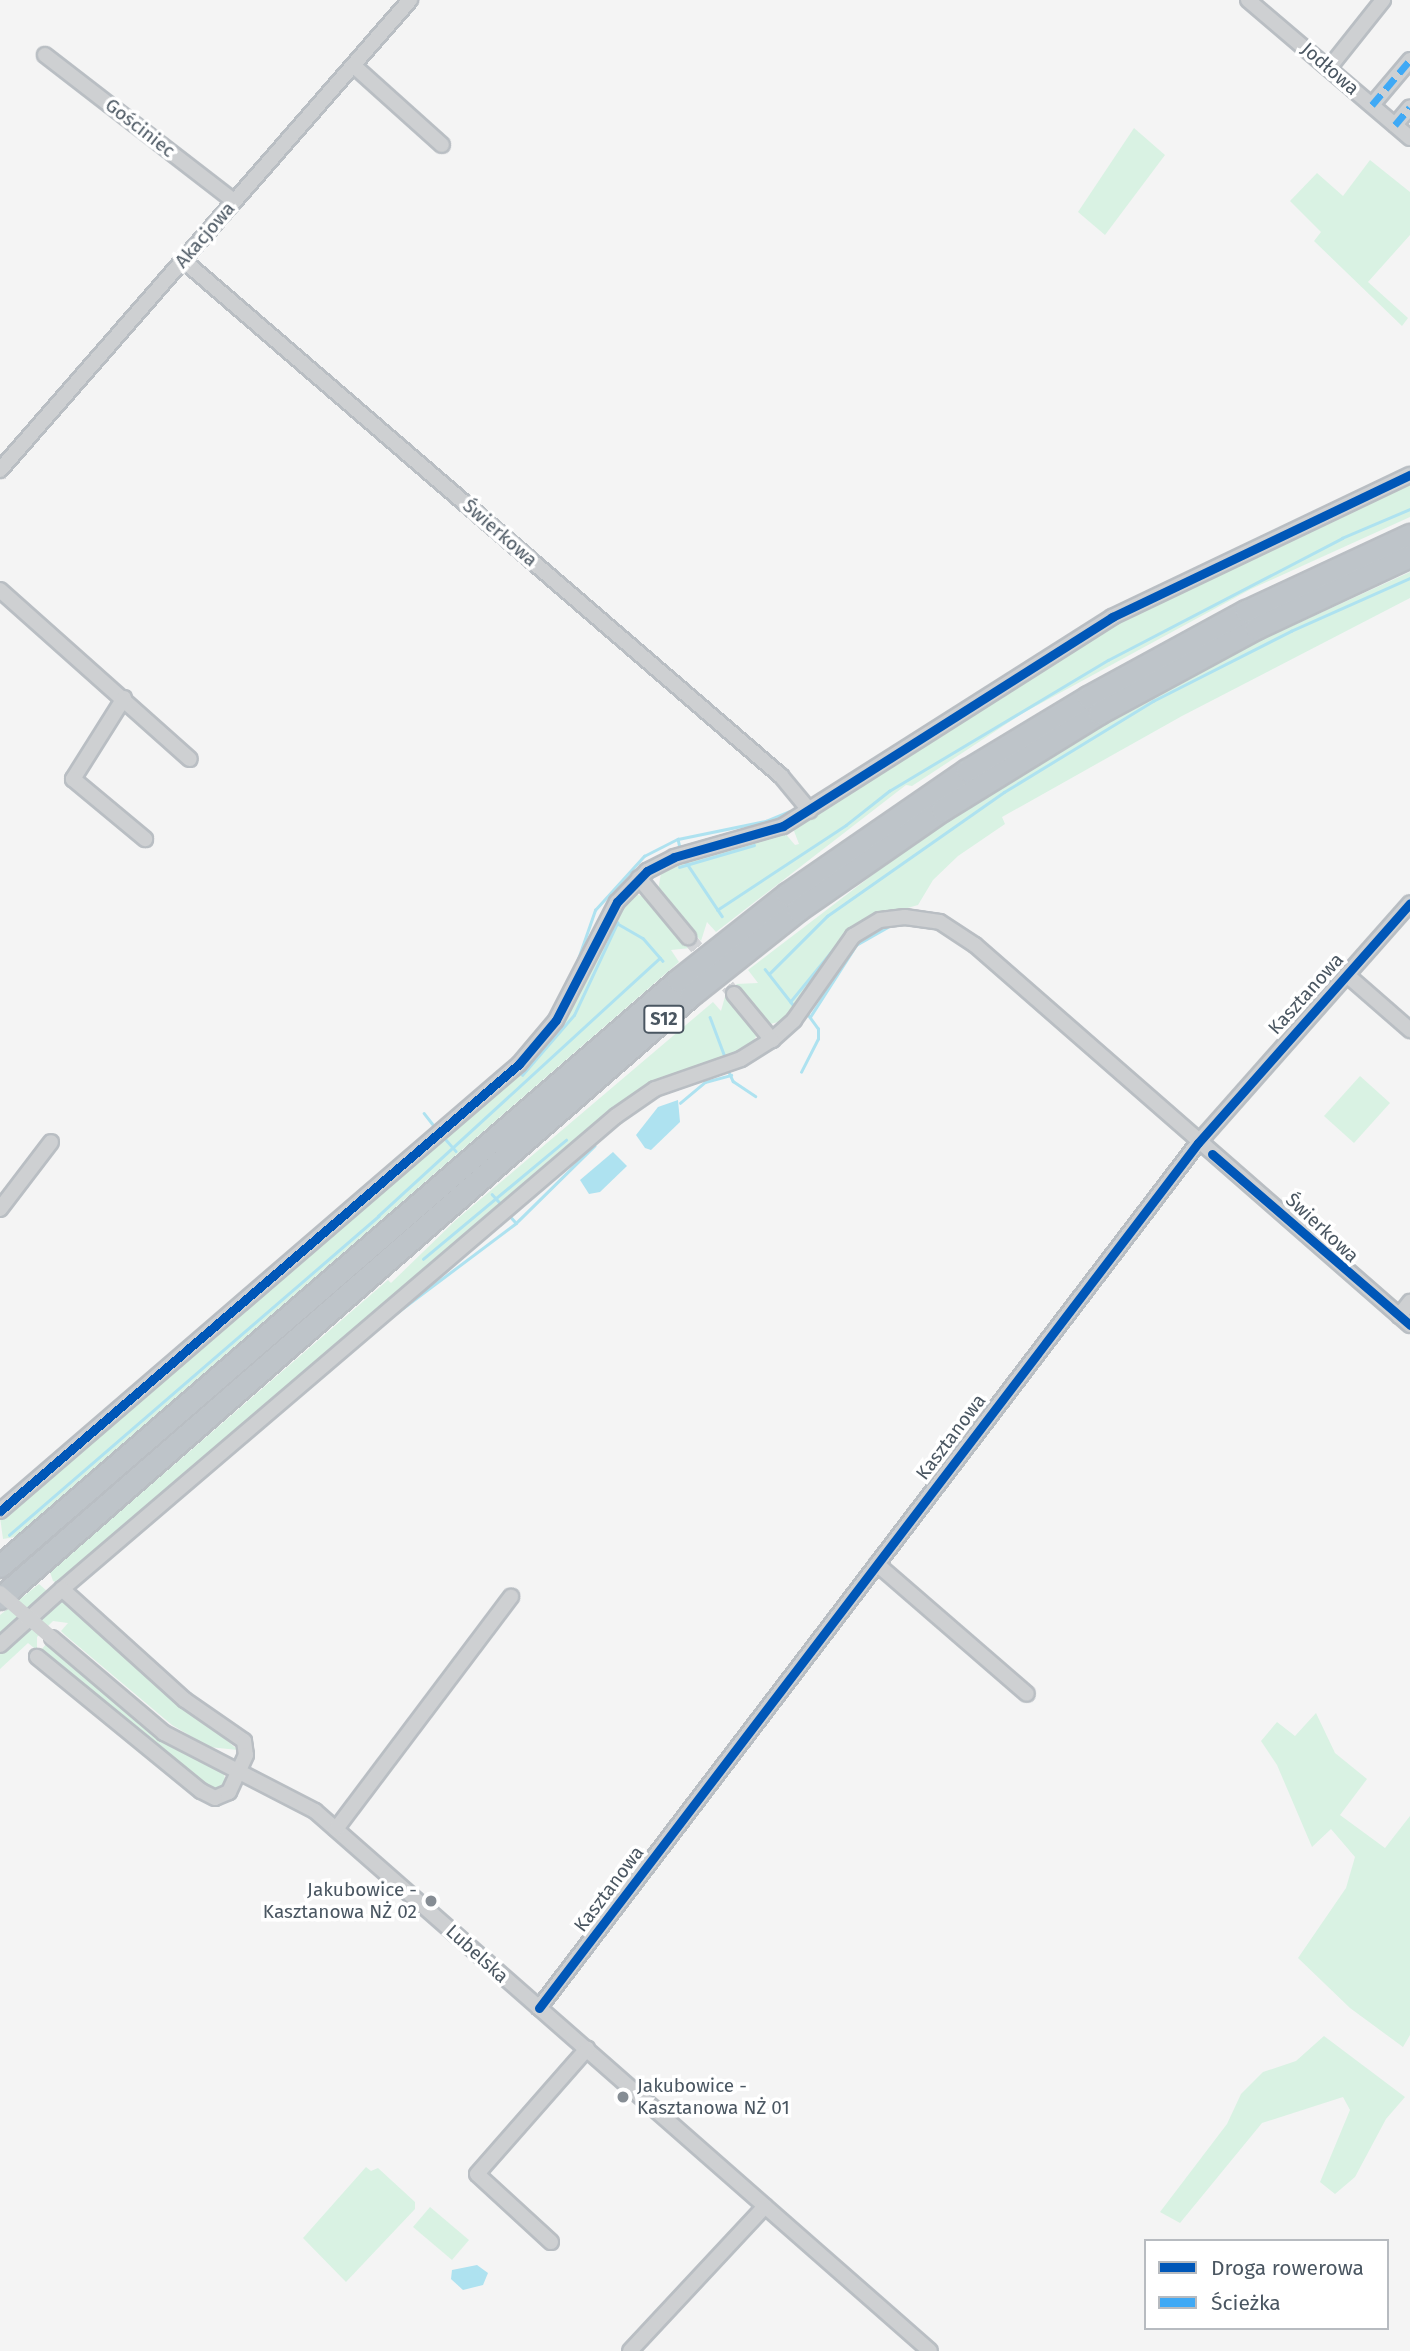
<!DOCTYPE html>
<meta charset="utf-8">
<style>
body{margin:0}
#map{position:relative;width:1410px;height:2351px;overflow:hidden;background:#f4f4f4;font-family:"Fira Sans",sans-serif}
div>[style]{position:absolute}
.green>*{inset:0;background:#d9f2e3}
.water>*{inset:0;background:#aee2f0}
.stream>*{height:2.5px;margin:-1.25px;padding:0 1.25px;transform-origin:1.25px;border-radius:1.25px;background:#aee2f0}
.minor-tunnel>*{height:14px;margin-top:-7px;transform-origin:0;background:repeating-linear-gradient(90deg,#d2d4d7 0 14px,transparent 0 21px)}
.roads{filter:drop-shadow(2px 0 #b9bec3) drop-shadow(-2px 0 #b9bec3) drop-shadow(0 2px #b9bec3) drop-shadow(0 -2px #b9bec3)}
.minor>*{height:14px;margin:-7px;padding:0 7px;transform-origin:7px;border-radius:7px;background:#ced0d2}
.highway>*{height:21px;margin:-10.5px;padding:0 10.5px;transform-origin:10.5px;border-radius:10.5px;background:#bec4c9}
.minor-bridge>*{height:14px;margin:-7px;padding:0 7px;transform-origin:7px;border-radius:7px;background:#ced0d2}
.quiet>*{height:7px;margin-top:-3.5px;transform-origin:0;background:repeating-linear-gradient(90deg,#3fa9f5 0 14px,transparent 0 21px)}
.cycleway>*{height:9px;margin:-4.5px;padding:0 4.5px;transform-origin:4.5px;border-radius:4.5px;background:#0057b8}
.dots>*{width:19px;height:19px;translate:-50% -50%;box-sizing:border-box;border:4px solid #fff;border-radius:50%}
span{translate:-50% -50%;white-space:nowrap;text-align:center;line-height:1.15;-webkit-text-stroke:7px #fff;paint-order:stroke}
.shield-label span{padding:2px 5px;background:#fff;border:2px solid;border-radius:5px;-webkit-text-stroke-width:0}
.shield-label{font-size:18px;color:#4a5661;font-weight:700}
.street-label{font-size:19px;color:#4a5661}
.poi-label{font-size:19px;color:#4a5661}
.right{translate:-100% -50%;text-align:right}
.left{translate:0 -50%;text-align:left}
.legend{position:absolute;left:1144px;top:2239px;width:245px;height:91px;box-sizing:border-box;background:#fff;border:2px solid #b7bbc0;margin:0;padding:9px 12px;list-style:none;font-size:21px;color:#4a5661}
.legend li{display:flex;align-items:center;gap:14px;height:35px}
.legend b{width:35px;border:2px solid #b7bbc0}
</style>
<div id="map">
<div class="green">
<div style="clip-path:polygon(1134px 128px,1165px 155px,1105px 235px,1078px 212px)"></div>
<div style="clip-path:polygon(1370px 160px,1410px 192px,1410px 235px,1368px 282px,1408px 318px,1402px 326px,1314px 241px,1321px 232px,1290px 201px,1317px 173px,1343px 196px)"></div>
<div style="clip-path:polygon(1410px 483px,1410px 517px,1251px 589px,1023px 713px,912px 786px,906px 785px,716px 932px,707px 922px,701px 941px,658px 891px,661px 873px,688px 859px,784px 832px,795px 845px,799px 844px,794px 831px,798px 824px,1079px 645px,1129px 615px)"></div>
<div style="clip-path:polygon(1410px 572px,1410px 598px,1182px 716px,1002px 817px,1005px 824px,958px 856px,933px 880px,918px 905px,876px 917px,841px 941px,787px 1020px,770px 1024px,736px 984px,758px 983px,748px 970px,909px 847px,1033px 765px,1211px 663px)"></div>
<div style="clip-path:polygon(634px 894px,650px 898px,691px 948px,671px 950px,679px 962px,15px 1537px,3px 1539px,0 1517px,526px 1068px,559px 1029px,622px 906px)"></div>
<div style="clip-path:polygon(726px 993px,757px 1035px,749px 1048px,669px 1078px,499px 1209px,61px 1584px,53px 1581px,50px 1572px,388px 1280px,391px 1283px,456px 1220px,713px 1002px,721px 1011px)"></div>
<div style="clip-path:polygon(1360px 1076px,1390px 1103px,1354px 1143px,1324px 1116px)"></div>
<div style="clip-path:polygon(39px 1584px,48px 1592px,0 1638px,0 1615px)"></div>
<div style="clip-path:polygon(61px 1600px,238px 1750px,209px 1747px,172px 1725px,65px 1635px,61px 1631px,68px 1623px,53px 1621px,37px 1637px,37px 1648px,41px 1650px,47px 1643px,152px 1732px,223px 1771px,227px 1786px,210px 1791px,28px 1643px,0 1669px,0 1652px)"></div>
<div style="clip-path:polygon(1316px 1713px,1335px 1753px,1367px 1779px,1340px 1815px,1385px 1848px,1410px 1816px,1410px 2035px,1403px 2047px,1350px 2008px,1298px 1958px,1346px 1888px,1355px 1857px,1331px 1829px,1312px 1847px,1277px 1765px,1261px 1741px,1277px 1722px,1295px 1736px)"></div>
<div style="clip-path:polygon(1324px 2036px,1405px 2097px,1386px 2119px,1355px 2177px,1335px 2194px,1320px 2182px,1350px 2110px,1343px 2097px,1262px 2123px,1180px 2223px,1160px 2212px,1227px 2124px,1241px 2094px,1263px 2072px,1296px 2061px)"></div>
<div style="clip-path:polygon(366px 2167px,371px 2171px,378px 2168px,415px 2202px,415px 2209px,346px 2282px,303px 2238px)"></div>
<div style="clip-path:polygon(430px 2207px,469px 2240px,452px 2260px,413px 2227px)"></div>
</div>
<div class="water">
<div style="clip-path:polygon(678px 1100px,680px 1122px,651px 1150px,645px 1148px,636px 1135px,658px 1107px)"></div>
<div style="clip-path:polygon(613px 1152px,627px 1166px,600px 1192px,589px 1194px,580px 1180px)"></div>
<div style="clip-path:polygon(477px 2265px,488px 2273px,483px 2285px,463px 2290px,451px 2279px,452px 2270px)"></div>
</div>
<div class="stream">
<div style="left:880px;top:756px;width:123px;rotate:-32.4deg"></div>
<div style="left:678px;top:839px;width:9px;rotate:77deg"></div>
<div style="left:686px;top:862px;width:65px;rotate:56.3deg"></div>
<div style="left:679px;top:867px;width:78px;rotate:-16.3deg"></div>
<div style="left:717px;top:910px;width:154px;rotate:-33.4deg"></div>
<div style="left:846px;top:825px;width:55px;rotate:-38.3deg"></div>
<div style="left:889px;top:791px;width:255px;rotate:-30.9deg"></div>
<div style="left:1108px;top:660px;width:264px;rotate:-27.5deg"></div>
<div style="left:1342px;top:538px;width:74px;rotate:-23.1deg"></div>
<div style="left:615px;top:922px;width:32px;rotate:30deg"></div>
<div style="left:643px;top:938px;width:30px;rotate:49deg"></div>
<div style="left:577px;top:962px;width:55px;rotate:-70.9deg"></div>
<div style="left:595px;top:910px;width:73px;rotate:-47.8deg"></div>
<div style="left:644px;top:856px;width:38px;rotate:-27deg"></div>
<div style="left:678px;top:839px;width:90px;rotate:-11.6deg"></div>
<div style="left:766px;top:821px;width:25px;rotate:-23deg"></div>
<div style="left:765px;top:969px;width:47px;rotate:51.9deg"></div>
<div style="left:769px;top:974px;width:82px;rotate:-45deg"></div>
<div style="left:827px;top:916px;width:216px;rotate:-35deg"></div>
<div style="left:1004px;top:792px;width:175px;rotate:-31.4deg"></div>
<div style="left:1153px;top:701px;width:155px;rotate:-26.9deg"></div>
<div style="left:1291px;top:631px;width:130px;rotate:-24deg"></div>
<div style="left:790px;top:1002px;width:93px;rotate:-50.7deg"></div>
<div style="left:710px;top:1017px;width:43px;rotate:69.4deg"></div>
<div style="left:810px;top:1017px;width:85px;rotate:-57.4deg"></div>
<div style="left:856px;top:945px;width:40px;rotate:-29.7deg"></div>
<div style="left:729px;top:1072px;width:10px;rotate:66deg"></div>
<div style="left:733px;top:1081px;width:27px;rotate:34deg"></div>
<div style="left:801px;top:1072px;width:37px;rotate:-63deg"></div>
<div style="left:818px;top:1039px;width:10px;rotate:-90deg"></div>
<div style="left:818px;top:1029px;width:19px;rotate:-126deg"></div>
<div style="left:522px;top:1075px;width:79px;rotate:-49.1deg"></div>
<div style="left:574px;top:1015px;width:102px;rotate:-64.9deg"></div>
<div style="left:680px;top:1103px;width:33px;rotate:-40deg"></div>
<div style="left:705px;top:1082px;width:27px;rotate:-15deg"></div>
<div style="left:424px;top:1113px;width:18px;rotate:52deg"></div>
<div style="left:442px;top:1135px;width:21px;rotate:49deg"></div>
<div style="left:492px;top:1194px;width:13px;rotate:48deg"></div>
<div style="left:510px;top:1216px;width:9px;rotate:49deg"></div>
<div style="left:423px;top:1259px;width:186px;rotate:-39.8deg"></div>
<div style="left:395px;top:1314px;width:151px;rotate:-36.9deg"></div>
<div style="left:516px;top:1223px;width:110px;rotate:-44.6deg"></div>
<div style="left:9px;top:1535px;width:488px;rotate:-40.8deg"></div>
<div style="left:378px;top:1216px;width:382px;rotate:-42.5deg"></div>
</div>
<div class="minor-tunnel">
<div style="left:688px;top:937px;width:73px;rotate:51.1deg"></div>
</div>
<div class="roads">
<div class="minor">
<div style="left:1248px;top:0;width:213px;rotate:40.4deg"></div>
<div style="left:45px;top:55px;width:239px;rotate:37.7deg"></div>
<div style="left:354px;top:66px;width:118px;rotate:41.9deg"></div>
<div style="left:1329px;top:68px;width:87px;rotate:-51.5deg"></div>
<div style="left:1372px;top:105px;width:59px;rotate:-49.8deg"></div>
<div style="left:1395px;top:125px;width:23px;rotate:-50deg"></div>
<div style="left:183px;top:260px;width:790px;rotate:40.79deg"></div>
<div style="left:781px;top:776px;width:45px;rotate:50.4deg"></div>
<div style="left:0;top:470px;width:624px;rotate:-48.9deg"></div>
<div style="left:0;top:590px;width:254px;rotate:41.7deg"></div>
<div style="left:124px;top:698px;width:96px;rotate:122.2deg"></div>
<div style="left:73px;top:779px;width:94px;rotate:39.8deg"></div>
<div style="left:639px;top:878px;width:77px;rotate:50.3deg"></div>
<div style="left:1347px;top:975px;width:84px;rotate:41.1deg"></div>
<div style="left:734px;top:994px;width:60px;rotate:50.4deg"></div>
<div style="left:772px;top:1040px;width:30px;rotate:-42deg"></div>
<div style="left:794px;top:1020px;width:103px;rotate:-54.9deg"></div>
<div style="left:853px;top:936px;width:31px;rotate:-31deg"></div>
<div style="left:880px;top:920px;width:25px;rotate:-7deg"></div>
<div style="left:905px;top:917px;width:35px;rotate:8deg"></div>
<div style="left:940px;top:922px;width:42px;rotate:33.3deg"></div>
<div style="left:975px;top:945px;width:578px;rotate:41.14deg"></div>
<div style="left:0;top:1209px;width:84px;rotate:-52.7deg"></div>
<div style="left:1399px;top:1316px;width:18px;rotate:-52deg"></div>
<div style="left:0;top:1511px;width:685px;rotate:-40.74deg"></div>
<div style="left:519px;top:1064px;width:57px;rotate:-49.9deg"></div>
<div style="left:556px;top:1020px;width:133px;rotate:-62.7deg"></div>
<div style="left:617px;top:902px;width:43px;rotate:-45.9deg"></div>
<div style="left:647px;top:871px;width:30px;rotate:-27deg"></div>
<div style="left:674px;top:857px;width:113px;rotate:-15.9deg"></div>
<div style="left:783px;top:826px;width:390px;rotate:-32.4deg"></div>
<div style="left:1112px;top:617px;width:330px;rotate:-25.5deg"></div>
<div style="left:877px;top:1564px;width:198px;rotate:40.9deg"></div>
<div style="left:62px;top:1589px;width:728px;rotate:-40.49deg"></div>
<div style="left:616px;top:1116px;width:47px;rotate:-34.7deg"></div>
<div style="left:655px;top:1089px;width:91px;rotate:-19.2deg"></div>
<div style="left:741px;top:1059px;width:36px;rotate:-32deg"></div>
<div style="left:52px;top:1638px;width:147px;rotate:40.3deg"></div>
<div style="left:164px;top:1733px;width:170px;rotate:27.3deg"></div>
<div style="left:315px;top:1811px;width:818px;rotate:41.28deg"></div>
<div style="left:0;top:1645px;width:84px;rotate:-42.1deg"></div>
<div style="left:62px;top:1589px;width:166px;rotate:42.1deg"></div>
<div style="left:185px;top:1700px;width:72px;rotate:34.8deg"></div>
<div style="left:244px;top:1741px;width:14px;rotate:82deg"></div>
<div style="left:246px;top:1755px;width:41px;rotate:114.7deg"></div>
<div style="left:229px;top:1792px;width:15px;rotate:157deg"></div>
<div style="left:215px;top:1798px;width:16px;rotate:-153deg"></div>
<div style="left:201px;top:1791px;width:212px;rotate:-140.7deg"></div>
<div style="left:336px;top:1829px;width:291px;rotate:-53deg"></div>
<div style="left:539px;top:2008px;width:1087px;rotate:-52.7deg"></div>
<div style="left:1198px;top:1143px;width:320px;rotate:-48.5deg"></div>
<div style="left:551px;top:2242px;width:100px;rotate:-137.4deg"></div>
<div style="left:477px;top:2174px;width:167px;rotate:-48.7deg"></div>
<div style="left:630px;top:2351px;width:198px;rotate:-47deg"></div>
</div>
<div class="highway">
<div style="left:0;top:1566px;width:896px;rotate:-40.84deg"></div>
<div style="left:678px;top:980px;width:139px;rotate:-38.3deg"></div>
<div style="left:787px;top:894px;width:219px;rotate:-34.6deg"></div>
<div style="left:967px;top:770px;width:141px;rotate:-31.1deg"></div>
<div style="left:1088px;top:697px;width:180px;rotate:-28.6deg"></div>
<div style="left:1246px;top:611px;width:181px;rotate:-24.9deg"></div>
<div style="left:0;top:1598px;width:917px;rotate:-41.11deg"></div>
<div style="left:691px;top:995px;width:137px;rotate:-38.5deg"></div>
<div style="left:798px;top:910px;width:175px;rotate:-34.8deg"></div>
<div style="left:942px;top:810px;width:185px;rotate:-31.7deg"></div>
<div style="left:1099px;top:713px;width:179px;rotate:-28.4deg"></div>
<div style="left:1256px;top:628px;width:170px;rotate:-25.1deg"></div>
</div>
</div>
<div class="minor-bridge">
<div style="left:0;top:1593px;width:69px;rotate:40.9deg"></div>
</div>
<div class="quiet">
<div style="left:1372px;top:105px;width:59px;rotate:-49.8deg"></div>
<div style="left:1395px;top:125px;width:23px;rotate:-50deg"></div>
</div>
<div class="cycleway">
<div style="left:1212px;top:1154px;width:262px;rotate:40.8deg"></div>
<div style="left:0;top:1511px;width:685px;rotate:-40.74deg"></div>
<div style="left:519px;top:1064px;width:57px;rotate:-49.9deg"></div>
<div style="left:556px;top:1020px;width:133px;rotate:-62.7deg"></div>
<div style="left:617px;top:902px;width:43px;rotate:-45.9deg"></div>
<div style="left:647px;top:871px;width:30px;rotate:-27deg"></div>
<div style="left:674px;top:857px;width:113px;rotate:-15.9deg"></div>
<div style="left:783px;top:826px;width:390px;rotate:-32.4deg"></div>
<div style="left:1112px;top:617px;width:330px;rotate:-25.5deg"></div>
<div style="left:539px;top:2008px;width:1087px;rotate:-52.7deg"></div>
<div style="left:1198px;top:1143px;width:320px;rotate:-48.5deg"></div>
</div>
<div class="dots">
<div style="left:431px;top:1901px;background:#868d94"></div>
<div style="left:623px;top:2097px;background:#868d94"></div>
</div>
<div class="shield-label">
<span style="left:664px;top:1019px">S12</span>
</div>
<div class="street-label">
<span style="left:1330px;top:69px;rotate:41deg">Jodłowa</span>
<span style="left:140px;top:128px;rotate:38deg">Gościniec</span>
<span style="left:205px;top:235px;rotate:-49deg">Akacjowa</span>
<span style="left:500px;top:533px;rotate:41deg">Świerkowa</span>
<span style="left:1306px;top:994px;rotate:-48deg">Kasztanowa</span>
<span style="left:1322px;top:1228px;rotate:43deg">Świerkowa</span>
<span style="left:951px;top:1437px;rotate:-53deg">Kasztanowa</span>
<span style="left:609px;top:1889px;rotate:-53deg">Kasztanowa</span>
<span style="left:477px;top:1954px;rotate:42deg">Lubelska</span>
</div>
<div class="poi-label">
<span class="right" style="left:417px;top:1901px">Jakubowice -<br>Kasztanowa NŻ 02</span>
<span class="left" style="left:637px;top:2097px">Jakubowice -<br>Kasztanowa NŻ 01</span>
</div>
<ul class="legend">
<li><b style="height:9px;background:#0057b8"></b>Droga rowerowa</li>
<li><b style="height:9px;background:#3fa9f5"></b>Ścieżka</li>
</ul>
</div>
